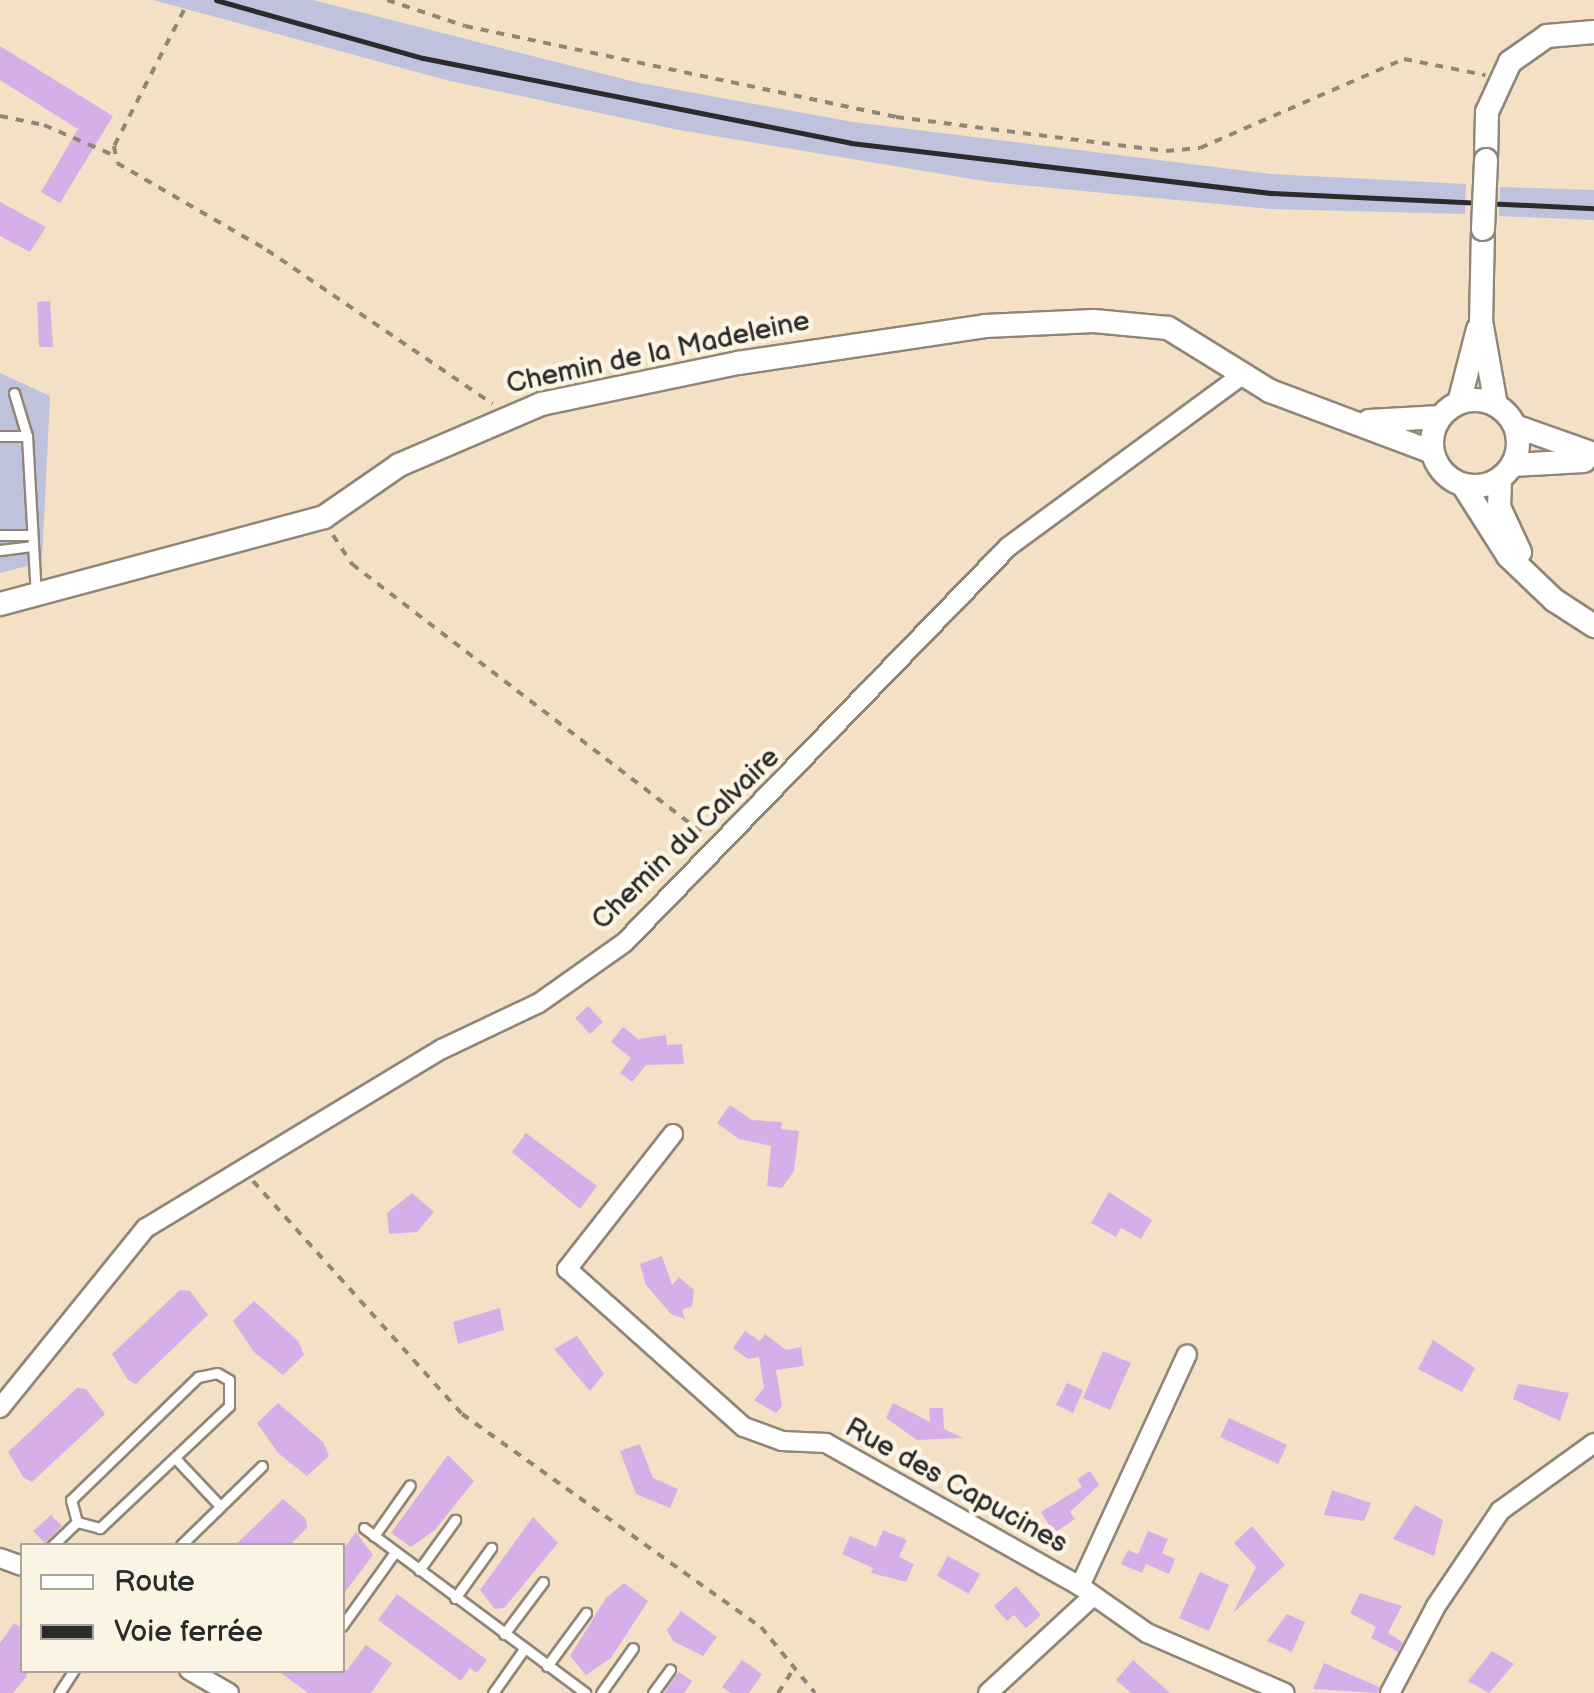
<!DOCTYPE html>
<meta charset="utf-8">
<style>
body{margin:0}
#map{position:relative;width:1594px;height:1693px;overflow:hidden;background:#f4e0c4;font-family:"Balsamiq Sans",sans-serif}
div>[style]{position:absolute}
.industrial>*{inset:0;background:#bfc2dd}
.building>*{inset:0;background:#d7afe8}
.path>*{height:4px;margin-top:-2px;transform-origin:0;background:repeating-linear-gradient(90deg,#908678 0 8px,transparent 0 16px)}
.roads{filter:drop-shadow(2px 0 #908678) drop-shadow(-2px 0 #908678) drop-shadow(0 2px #908678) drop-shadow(0 -2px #908678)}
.service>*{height:9px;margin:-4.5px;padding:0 4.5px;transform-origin:4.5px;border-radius:4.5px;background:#fff}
.minor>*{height:18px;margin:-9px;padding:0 9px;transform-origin:9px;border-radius:9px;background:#fff}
.tertiary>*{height:22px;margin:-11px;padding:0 11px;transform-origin:11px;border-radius:11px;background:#fff}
.tertiary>.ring{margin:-11px;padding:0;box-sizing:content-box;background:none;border:22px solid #fff;border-radius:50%}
.rail>*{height:5px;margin:-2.5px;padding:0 2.5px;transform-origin:2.5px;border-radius:2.5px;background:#2b2b2b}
.bridges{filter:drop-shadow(2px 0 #908678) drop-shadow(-2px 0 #908678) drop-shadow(0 2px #908678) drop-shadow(0 -2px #908678)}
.tertiary-bridge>*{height:22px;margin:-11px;padding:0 11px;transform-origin:11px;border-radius:11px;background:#fff}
span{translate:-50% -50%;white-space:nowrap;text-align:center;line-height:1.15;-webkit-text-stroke:9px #fcf5e5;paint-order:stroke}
.street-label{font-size:28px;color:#2b2b2b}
.legend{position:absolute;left:20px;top:1543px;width:325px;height:130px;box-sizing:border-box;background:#fcf5e5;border:2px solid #a8a49b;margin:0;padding:12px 18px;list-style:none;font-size:30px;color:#2b2b2b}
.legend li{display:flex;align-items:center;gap:20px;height:50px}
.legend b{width:50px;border:2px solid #a8a49b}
</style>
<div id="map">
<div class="industrial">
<div style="clip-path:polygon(153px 0,313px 0,635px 82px,853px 122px,1271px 174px,1466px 184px,1465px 214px,1270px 209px,990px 182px,679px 130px,446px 80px)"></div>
<div style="clip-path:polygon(1500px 187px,1594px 190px,1594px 220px,1499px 216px)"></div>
<div style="clip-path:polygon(0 373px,50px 396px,42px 562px,0 573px)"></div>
</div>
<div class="building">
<div style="clip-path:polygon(0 46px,113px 116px,60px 203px,41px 192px,78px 129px,0 80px)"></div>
<div style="clip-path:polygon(0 202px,46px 227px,30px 252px,0 236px)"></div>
<div style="clip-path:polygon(50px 301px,53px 347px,39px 347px,37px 302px)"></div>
<div style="clip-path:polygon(588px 1006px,603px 1022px,590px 1034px,575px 1018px)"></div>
<div style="clip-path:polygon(623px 1027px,638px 1039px,666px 1035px,667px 1045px,682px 1044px,684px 1064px,646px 1065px,632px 1082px,620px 1073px,631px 1058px,611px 1042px)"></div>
<div style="clip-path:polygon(730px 1105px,752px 1120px,782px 1122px,781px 1129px,799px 1131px,794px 1171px,782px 1188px,767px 1186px,771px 1146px,739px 1139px,717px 1123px)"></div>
<div style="clip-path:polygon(526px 1133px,597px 1186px,580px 1209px,512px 1152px)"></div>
<div style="clip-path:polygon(1109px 1192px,1152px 1220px,1141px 1239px,1121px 1228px,1116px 1237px,1091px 1223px)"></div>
<div style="clip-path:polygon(412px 1193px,434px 1212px,417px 1232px,389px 1234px,387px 1213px)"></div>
<div style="clip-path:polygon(662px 1256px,672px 1285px,679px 1277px,694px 1290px,692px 1306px,682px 1310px,685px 1319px,671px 1314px,646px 1285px,640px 1264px)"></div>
<div style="clip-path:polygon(180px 1290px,190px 1291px,208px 1315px,136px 1384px,128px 1380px,112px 1354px)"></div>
<div style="clip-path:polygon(254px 1301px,298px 1341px,304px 1355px,283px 1375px,254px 1352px,233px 1321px)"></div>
<div style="clip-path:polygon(500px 1308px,504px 1330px,458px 1344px,453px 1322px)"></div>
<div style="clip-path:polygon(745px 1331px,760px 1341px,765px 1334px,786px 1350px,801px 1347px,804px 1366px,776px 1370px,782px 1406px,776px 1413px,754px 1400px,764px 1388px,759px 1357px,748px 1359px,733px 1348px)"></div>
<div style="clip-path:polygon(577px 1336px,604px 1374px,590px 1391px,554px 1349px)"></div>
<div style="clip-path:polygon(1433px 1340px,1475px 1368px,1462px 1392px,1418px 1369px)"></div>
<div style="clip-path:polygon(1103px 1351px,1131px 1363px,1110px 1410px,1083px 1398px)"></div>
<div style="clip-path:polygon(1067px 1383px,1083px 1390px,1073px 1413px,1056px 1405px)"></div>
<div style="clip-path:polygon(1518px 1384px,1569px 1393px,1560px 1421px,1513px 1399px)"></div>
<div style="clip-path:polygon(77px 1388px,86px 1389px,105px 1414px,32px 1482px,24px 1478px,8px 1452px)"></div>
<div style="clip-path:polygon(278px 1403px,323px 1442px,329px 1456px,307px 1476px,278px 1453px,257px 1423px)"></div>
<div style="clip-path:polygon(893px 1403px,930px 1422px,929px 1408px,943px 1408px,944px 1429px,963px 1438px,917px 1440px,886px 1418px)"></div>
<div style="clip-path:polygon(1229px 1418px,1287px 1445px,1278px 1464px,1220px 1437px)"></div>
<div style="clip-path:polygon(640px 1444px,653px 1478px,678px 1489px,670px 1508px,636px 1494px,620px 1451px)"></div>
<div style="clip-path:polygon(448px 1455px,474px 1481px,435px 1530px,411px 1547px,391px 1533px)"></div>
<div style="clip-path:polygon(1090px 1471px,1099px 1485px,1070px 1512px,1075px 1519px,1054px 1533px,1041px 1512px,1082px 1487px,1077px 1479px)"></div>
<div style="clip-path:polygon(1332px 1490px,1371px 1503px,1364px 1521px,1324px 1515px)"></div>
<div style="clip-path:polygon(283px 1499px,306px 1519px,307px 1528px,289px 1546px,234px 1546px)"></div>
<div style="clip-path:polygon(1415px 1505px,1443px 1520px,1434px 1556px,1393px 1539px)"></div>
<div style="clip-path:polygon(51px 1515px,62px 1526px,45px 1543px,33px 1531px)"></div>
<div style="clip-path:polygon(533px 1517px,558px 1543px,504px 1608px,495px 1609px,480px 1590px)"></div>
<div style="clip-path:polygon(1252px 1526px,1285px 1565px,1233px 1613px,1256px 1567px,1234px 1543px)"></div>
<div style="clip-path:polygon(883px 1530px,907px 1540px,899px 1557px,914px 1564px,906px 1582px,871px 1573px,873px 1568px,842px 1554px,850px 1536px,876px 1547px)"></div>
<div style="clip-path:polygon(1148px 1531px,1168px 1539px,1162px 1553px,1175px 1559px,1169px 1574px,1146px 1564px,1142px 1573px,1121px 1564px,1128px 1550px,1138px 1554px)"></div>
<div style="clip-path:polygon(356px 1532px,373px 1555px,342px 1596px,342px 1551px)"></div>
<div style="clip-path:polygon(948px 1556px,980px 1574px,969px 1594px,937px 1576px)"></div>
<div style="clip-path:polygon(1200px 1572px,1229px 1585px,1209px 1631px,1179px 1618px)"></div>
<div style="clip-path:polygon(624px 1583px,648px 1601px,611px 1658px,586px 1675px,570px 1656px,606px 1598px)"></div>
<div style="clip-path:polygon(1016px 1586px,1041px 1615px,1026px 1628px,1014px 1615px,1007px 1621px,994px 1606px)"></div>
<div style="clip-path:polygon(1360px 1593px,1402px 1606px,1388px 1633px,1403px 1642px,1398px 1652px,1371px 1638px,1376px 1627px,1350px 1613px)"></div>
<div style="clip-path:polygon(397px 1594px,487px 1660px,477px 1673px,470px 1668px,461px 1681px,378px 1620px)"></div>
<div style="clip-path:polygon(681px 1611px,717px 1637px,703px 1656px,673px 1641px,667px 1630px)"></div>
<div style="clip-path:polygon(1287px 1614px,1305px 1622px,1292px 1652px,1267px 1641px)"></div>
<div style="clip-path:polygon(14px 1623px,22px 1628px,27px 1676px,13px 1693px,0 1693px,0 1643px)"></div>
<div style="clip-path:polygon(366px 1645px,392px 1663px,371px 1693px,308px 1693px,277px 1670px,347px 1670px)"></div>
<div style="clip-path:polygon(1492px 1651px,1514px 1664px,1489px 1693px,1468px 1681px)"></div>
<div style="clip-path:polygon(742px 1660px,762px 1674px,749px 1693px,731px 1693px,722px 1687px)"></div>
<div style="clip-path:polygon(1133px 1660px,1170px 1693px,1131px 1693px,1116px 1680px)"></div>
<div style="clip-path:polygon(1324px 1663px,1379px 1687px,1378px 1693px,1313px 1689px)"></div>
<div style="clip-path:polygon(679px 1672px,692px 1681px,684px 1693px,664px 1693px)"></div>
</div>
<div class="path">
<div style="left:387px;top:0;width:82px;rotate:18.4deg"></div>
<div style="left:465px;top:26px;width:441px;rotate:11.9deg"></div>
<div style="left:896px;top:117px;width:272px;rotate:7.2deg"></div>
<div style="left:1166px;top:151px;width:34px;rotate:-5deg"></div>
<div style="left:1200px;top:148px;width:223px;rotate:-23.6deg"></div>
<div style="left:1404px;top:59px;width:83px;rotate:11.2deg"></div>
<div style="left:184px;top:10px;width:153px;rotate:117.2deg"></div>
<div style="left:114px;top:146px;width:17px;rotate:80deg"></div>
<div style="left:117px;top:163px;width:173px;rotate:30.1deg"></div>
<div style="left:267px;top:250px;width:273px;rotate:34.3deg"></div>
<div style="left:0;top:116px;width:45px;rotate:11.6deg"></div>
<div style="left:44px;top:125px;width:75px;rotate:23.5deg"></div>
<div style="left:333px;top:535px;width:35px;rotate:57deg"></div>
<div style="left:352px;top:564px;width:445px;rotate:37.5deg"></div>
<div style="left:253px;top:1181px;width:313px;rotate:48.1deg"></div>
<div style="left:462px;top:1414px;width:367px;rotate:35.5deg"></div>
<div style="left:761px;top:1627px;width:85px;rotate:50.7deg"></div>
<div style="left:778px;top:1693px;width:30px;rotate:-57deg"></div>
</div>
<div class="roads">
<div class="service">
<div style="left:14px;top:393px;width:45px;rotate:73.2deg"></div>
<div style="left:27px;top:436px;width:159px;rotate:86.8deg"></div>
<div style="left:0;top:436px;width:27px"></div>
<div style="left:0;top:535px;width:31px"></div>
<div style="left:0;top:550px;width:32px;rotate:-7deg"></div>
<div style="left:217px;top:1373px;width:14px;rotate:30deg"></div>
<div style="left:229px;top:1380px;width:26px;rotate:90deg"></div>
<div style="left:229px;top:1406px;width:178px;rotate:136.6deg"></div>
<div style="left:100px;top:1528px;width:24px;rotate:-165deg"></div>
<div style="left:77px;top:1522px;width:23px;rotate:-105deg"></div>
<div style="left:71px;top:1500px;width:177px;rotate:-44.1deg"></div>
<div style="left:198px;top:1377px;width:19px;rotate:-12deg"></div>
<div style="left:175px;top:1458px;width:66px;rotate:46.8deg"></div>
<div style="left:364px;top:1528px;width:276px;rotate:36.7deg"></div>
<div style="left:374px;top:1536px;width:62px;rotate:-54.8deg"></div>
<div style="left:181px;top:1545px;width:113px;rotate:-44.3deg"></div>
<div style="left:52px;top:1546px;width:35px;rotate:-44deg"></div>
<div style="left:419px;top:1570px;width:62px;rotate:-54.2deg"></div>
<div style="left:455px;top:1598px;width:62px;rotate:-54.2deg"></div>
<div style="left:342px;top:1626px;width:91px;rotate:-54.4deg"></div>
<div style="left:504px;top:1634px;width:65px;rotate:-53.1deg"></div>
<div style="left:547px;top:1666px;width:66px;rotate:-53.7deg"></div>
<div style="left:59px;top:1693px;width:27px;rotate:-57deg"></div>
<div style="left:493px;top:1693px;width:54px;rotate:-54.8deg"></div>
<div style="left:601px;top:1693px;width:55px;rotate:-54.6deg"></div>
<div style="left:653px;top:1693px;width:29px;rotate:-54deg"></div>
</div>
<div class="minor">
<div style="left:673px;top:1134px;width:172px;rotate:128.1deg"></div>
<div style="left:567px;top:1269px;width:237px;rotate:41.8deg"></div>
<div style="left:744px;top:1427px;width:40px;rotate:20.2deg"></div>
<div style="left:782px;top:1441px;width:44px;rotate:2.6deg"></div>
<div style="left:826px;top:1443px;width:291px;rotate:29.4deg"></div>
<div style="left:1080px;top:1586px;width:82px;rotate:35deg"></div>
<div style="left:1147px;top:1633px;width:150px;rotate:23.5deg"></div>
<div style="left:0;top:1408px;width:232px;rotate:-51deg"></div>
<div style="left:146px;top:1228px;width:346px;rotate:-31.2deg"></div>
<div style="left:442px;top:1049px;width:107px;rotate:-25.4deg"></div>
<div style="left:539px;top:1003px;width:105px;rotate:-35.3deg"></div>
<div style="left:625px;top:942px;width:550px;rotate:-45.88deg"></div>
<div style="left:1008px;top:547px;width:290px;rotate:-36.3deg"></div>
<div style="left:0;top:1558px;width:23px;rotate:20deg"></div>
<div style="left:1080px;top:1586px;width:255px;rotate:-65.2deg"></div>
<div style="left:189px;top:1670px;width:46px;rotate:29.9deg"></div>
<div style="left:988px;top:1693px;width:143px;rotate:-42.7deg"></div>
<div style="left:1390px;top:1693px;width:98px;rotate:-62.1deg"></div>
<div style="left:1436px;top:1606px;width:115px;rotate:-56deg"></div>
<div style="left:1500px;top:1511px;width:116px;rotate:-35.9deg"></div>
</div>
<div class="tertiary">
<div style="left:1486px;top:160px;width:48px;rotate:-88.8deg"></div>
<div style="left:1487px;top:112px;width:55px;rotate:-65.3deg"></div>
<div style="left:1510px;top:62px;width:45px;rotate:-35.1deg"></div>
<div style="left:1547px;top:36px;width:47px;rotate:-4.9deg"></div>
<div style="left:1483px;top:229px;width:92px;rotate:91.2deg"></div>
<div style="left:1481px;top:321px;width:85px;rotate:79.9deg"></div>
<div class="ring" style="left:1432px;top:400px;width:64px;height:64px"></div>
<div style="left:1459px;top:403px;width:76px;rotate:-75.6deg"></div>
<div style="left:1369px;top:421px;width:71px;rotate:-3.2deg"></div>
<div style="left:1515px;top:426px;width:84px;rotate:19.5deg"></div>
<div style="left:1513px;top:465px;width:71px;rotate:-3.2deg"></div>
<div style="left:1500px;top:480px;width:27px;rotate:92deg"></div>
<div style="left:1499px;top:507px;width:50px;rotate:65deg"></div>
<div style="left:1463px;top:485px;width:84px;rotate:57.6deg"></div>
<div style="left:1508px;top:556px;width:64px;rotate:43.7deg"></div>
<div style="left:1554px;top:600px;width:48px;rotate:33deg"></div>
<div style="left:0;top:604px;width:335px;rotate:-15deg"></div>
<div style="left:324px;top:517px;width:91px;rotate:-34.7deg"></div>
<div style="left:399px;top:465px;width:155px;rotate:-23.2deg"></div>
<div style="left:541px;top:404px;width:201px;rotate:-11.8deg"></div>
<div style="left:738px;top:363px;width:250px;rotate:-8.5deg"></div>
<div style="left:985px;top:326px;width:109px;rotate:-2.6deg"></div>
<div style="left:1094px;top:321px;width:74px;rotate:5.4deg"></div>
<div style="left:1168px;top:328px;width:120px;rotate:31.7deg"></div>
<div style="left:1270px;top:391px;width:173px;rotate:20.6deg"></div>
</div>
</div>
<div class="rail">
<div style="left:216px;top:0;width:215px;rotate:15.7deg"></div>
<div style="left:423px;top:58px;width:436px;rotate:11.2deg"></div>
<div style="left:851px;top:143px;width:424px;rotate:6.8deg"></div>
<div style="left:1272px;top:193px;width:322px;rotate:2.7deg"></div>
</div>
<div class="bridges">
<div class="tertiary-bridge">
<div style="left:1483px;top:229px;width:69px;rotate:-87.5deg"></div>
</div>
</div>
<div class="street-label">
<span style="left:658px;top:353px;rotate:-12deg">Chemin de la Madeleine</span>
<span style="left:686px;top:839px;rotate:-44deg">Chemin du Calvaire</span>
<span style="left:956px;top:1486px;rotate:29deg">Rue des Capucines</span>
</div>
<ul class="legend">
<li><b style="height:12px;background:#fff"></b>Route</li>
<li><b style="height:12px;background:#2b2b2b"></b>Voie ferrée</li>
</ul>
</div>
